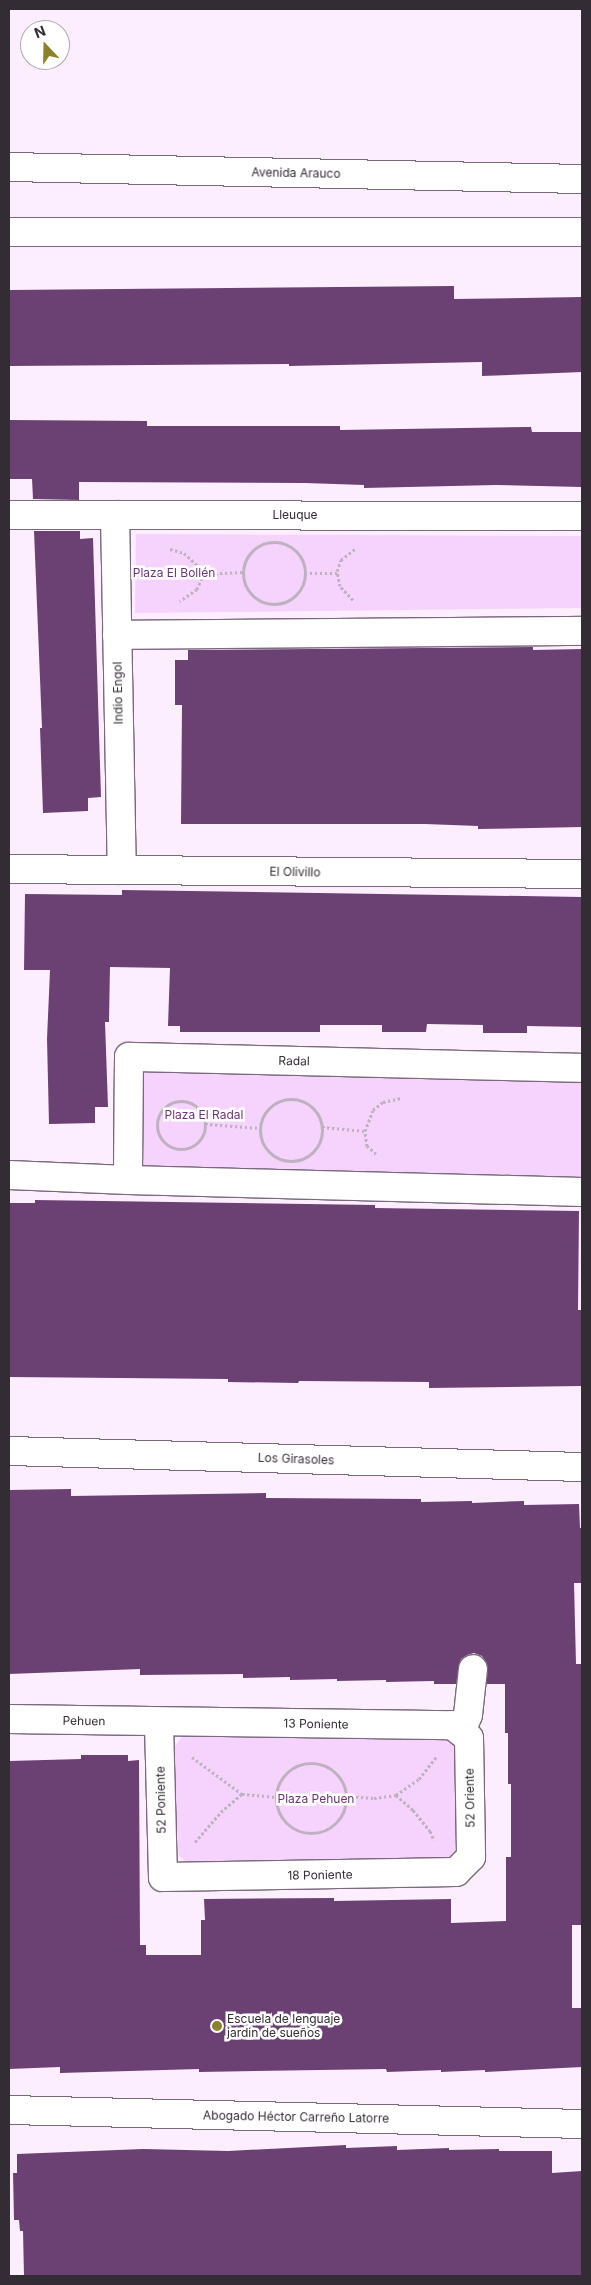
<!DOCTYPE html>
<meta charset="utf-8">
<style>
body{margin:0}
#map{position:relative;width:591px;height:2285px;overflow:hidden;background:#fdeeff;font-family:Inter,sans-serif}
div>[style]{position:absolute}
.green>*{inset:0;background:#f6d3fd}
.building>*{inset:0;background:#6b4173}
.path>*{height:3px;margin-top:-1.5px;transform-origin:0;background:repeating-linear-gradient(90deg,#beb2c0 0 2.5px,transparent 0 5px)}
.path>.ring{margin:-1.5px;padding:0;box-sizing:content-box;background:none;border:3px solid #beb2c0;border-radius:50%}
.roads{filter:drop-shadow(1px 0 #79697c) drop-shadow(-1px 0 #79697c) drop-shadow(0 1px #79697c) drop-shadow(0 -1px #79697c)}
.minor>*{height:28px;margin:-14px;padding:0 14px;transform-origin:14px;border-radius:14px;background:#fff}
.dots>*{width:14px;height:14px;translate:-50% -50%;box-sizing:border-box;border:2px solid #fff;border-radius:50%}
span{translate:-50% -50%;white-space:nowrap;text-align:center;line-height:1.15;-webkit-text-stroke:5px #fff;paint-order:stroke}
.street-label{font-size:12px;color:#332c34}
.park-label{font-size:12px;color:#6d3478}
.poi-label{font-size:12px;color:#332c34}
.left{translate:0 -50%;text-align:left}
.frame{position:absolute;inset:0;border:10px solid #332c34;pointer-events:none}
.north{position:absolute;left:20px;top:20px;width:50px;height:50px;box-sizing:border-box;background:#fff;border:1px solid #adabae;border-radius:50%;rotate:339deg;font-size:14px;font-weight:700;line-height:20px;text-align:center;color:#332c34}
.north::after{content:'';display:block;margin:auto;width:18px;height:22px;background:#8b8229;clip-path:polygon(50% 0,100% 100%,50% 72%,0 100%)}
</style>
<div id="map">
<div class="green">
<div style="clip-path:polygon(136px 534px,582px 536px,582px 608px,135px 613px)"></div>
<div style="clip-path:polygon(142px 1060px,582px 1075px,582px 1179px,143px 1166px)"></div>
<div style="clip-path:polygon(184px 1734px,440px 1734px,461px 1748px,462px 1848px,449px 1863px,189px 1864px,179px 1856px,171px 1751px)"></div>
</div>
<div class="building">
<div style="clip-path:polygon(454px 286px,454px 299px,582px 297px,582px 372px,482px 376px,482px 362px,289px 366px,289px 364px,9px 366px,9px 290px)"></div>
<div style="clip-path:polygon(9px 420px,147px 421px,147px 426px,340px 426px,340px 430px,531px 427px,532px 432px,582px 432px,582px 474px,581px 487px,496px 485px,364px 488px,364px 485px,305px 483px,79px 482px,79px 500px,33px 499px,32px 479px,9px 479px)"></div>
<div style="clip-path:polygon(34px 531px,80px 531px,80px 539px,93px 538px,101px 797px,88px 798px,88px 811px,43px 813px,40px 728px,42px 728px)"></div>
<div style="clip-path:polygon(533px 647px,533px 650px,582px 649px,582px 827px,478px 829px,478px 826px,425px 824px,181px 824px,182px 705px,175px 705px,175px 660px,188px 660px,188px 650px)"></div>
<div style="clip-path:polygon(122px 890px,582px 897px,582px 1027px,527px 1026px,527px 1033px,483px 1033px,483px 1025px,427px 1024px,426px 1032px,382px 1032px,382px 1025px,320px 1025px,320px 1032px,180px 1032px,180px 1026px,168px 1026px,170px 968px,110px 967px,109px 1022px,105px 1022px,108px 1107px,95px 1107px,95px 1123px,49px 1124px,47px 1039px,50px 970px,24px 970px,25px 894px,122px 895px)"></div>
<div style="clip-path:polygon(35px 1200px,375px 1205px,375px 1208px,579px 1211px,578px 1310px,582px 1310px,582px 1386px,429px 1388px,429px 1382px,299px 1381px,298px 1383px,228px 1382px,228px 1379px,9px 1377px,9px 1203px,35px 1203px)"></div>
<div style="clip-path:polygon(71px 1489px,71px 1496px,266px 1493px,266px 1498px,421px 1499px,421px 1502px,472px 1501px,472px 1503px,524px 1501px,524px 1505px,579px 1504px,580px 1528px,582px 1528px,582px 1583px,574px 1583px,576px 1664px,582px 1664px,582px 1925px,572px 1925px,572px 2008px,582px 2008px,582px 2067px,485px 2072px,485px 2070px,441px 2072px,441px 2070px,387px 2072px,386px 2069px,199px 2072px,199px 2069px,60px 2073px,60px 2067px,9px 2069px,9px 1761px,81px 1759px,81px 1755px,128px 1755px,128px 1761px,139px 1760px,140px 1945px,146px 1945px,146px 1955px,201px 1955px,201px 1920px,205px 1920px,204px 1899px,334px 1898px,334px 1901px,451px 1899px,451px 1923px,506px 1921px,506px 1857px,511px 1857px,511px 1784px,508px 1784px,508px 1733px,505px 1733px,505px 1684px,487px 1684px,487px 1663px,482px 1656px,474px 1653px,467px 1655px,461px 1659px,456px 1684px,434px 1684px,434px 1681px,386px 1682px,386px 1680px,337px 1681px,337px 1679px,290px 1680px,290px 1677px,243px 1678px,243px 1674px,140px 1675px,140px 1669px,9px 1674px,9px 1490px)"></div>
<div style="clip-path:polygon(346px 2145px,346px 2148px,397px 2146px,397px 2150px,449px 2148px,449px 2150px,499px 2149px,499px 2151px,552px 2151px,552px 2173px,582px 2171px,582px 2276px,24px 2276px,23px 2231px,20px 2231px,19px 2220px,14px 2220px,13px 2173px,17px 2173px,17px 2154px,143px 2149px,228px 2151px)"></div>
</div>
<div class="path">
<div class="ring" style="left:243px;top:542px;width:59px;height:59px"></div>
<div style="left:170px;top:549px;width:15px;rotate:16deg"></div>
<div style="left:184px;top:553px;width:19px;rotate:43deg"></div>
<div style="left:198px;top:566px;width:13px;rotate:72deg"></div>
<div style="left:202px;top:578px;width:12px;rotate:114deg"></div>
<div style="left:197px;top:589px;width:21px;rotate:145deg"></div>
<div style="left:305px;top:573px;width:33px"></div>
<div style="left:200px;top:574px;width:43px;rotate:-2.7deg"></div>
<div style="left:353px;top:600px;width:19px;rotate:-133deg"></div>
<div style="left:340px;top:586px;width:15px;rotate:-101deg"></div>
<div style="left:337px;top:571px;width:12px;rotate:-70deg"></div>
<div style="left:341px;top:560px;width:18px;rotate:-38deg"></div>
<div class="ring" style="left:260px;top:1099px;width:59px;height:59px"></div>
<div class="ring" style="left:157px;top:1101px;width:45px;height:45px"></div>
<div style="left:205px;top:1124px;width:55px;rotate:4.2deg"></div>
<div style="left:322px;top:1127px;width:43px;rotate:5.3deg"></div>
<div style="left:376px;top:1154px;width:12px;rotate:-138deg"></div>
<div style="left:367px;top:1146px;width:15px;rotate:-98deg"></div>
<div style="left:365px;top:1131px;width:22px;rotate:-69deg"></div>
<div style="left:373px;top:1110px;width:13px;rotate:-39deg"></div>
<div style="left:383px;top:1102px;width:19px;rotate:-12deg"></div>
<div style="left:192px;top:1757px;width:62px;rotate:36.5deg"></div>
<div style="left:242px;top:1794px;width:34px;rotate:5deg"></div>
<div class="ring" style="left:276px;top:1763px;width:67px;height:67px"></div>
<div style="left:396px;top:1795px;width:23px;rotate:41deg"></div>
<div style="left:413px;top:1810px;width:27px;rotate:51deg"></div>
<div style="left:430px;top:1831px;width:10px;rotate:66deg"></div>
<div style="left:346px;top:1796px;width:28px;rotate:4deg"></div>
<div style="left:374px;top:1798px;width:22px;rotate:-8deg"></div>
<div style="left:396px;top:1795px;width:28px;rotate:-35deg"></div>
<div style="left:419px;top:1779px;width:28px;rotate:-52deg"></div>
<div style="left:195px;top:1842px;width:40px;rotate:-49deg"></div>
<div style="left:221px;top:1812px;width:28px;rotate:-41deg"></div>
</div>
<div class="roads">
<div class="minor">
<div style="left:9px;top:167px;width:573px;rotate:1.2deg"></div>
<div style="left:9px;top:232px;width:573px"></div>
<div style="left:9px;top:515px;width:573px;rotate:0.1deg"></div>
<div style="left:115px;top:515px;width:355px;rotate:88.9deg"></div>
<div style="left:117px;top:635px;width:465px;rotate:-0.5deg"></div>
<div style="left:9px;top:869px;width:573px;rotate:0.5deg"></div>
<div style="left:582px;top:1068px;width:453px;rotate:-178.6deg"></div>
<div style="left:129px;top:1057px;width:123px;rotate:90.5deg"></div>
<div style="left:128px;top:1180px;width:454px;rotate:1.5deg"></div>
<div style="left:9px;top:1175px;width:119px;rotate:2.4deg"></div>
<div style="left:9px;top:1451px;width:573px;rotate:1.6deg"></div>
<div style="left:9px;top:1719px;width:443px;rotate:0.8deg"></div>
<div style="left:452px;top:1725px;width:21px;rotate:37deg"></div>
<div style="left:469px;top:1738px;width:119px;rotate:89deg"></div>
<div style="left:471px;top:1857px;width:21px;rotate:135deg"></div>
<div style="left:456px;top:1872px;width:293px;rotate:179deg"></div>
<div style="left:163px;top:1877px;width:155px;rotate:-91.5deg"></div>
<div style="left:461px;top:1732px;width:18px;rotate:-68deg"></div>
<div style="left:468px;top:1715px;width:46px;rotate:-83.8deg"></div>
<div style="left:9px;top:2110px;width:573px;rotate:1.4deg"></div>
</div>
</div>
<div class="dots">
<div style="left:217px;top:2026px;background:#8b8229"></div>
</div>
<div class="street-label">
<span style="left:296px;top:173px;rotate:1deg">Avenida Arauco</span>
<span style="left:295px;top:515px">Lleuque</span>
<span style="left:118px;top:693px;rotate:-91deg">Indio Engol</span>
<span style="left:295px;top:872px;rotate:1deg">El Olivillo</span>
<span style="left:294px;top:1061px;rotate:1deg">Radal</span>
<span style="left:296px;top:1459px;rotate:2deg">Los Girasoles</span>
<span style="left:84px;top:1721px;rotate:1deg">Pehuen</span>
<span style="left:316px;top:1724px;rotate:1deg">13 Poniente</span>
<span style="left:470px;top:1798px;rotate:-91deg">52 Oriente</span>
<span style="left:161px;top:1800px;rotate:-91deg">52 Poniente</span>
<span style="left:320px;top:1875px;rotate:-1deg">18 Poniente</span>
<span style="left:296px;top:2117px;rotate:1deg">Abogado Héctor Carreño Latorre</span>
</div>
<div class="park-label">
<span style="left:174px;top:573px">Plaza El Bollén</span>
<span style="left:204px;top:1115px">Plaza El Radal</span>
<span style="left:316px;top:1799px">Plaza Pehuen</span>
</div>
<div class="poi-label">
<span class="left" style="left:227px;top:2026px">Escuela de lenguaje<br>jardin de sueños</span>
</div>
<div class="frame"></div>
<div class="north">N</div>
</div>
